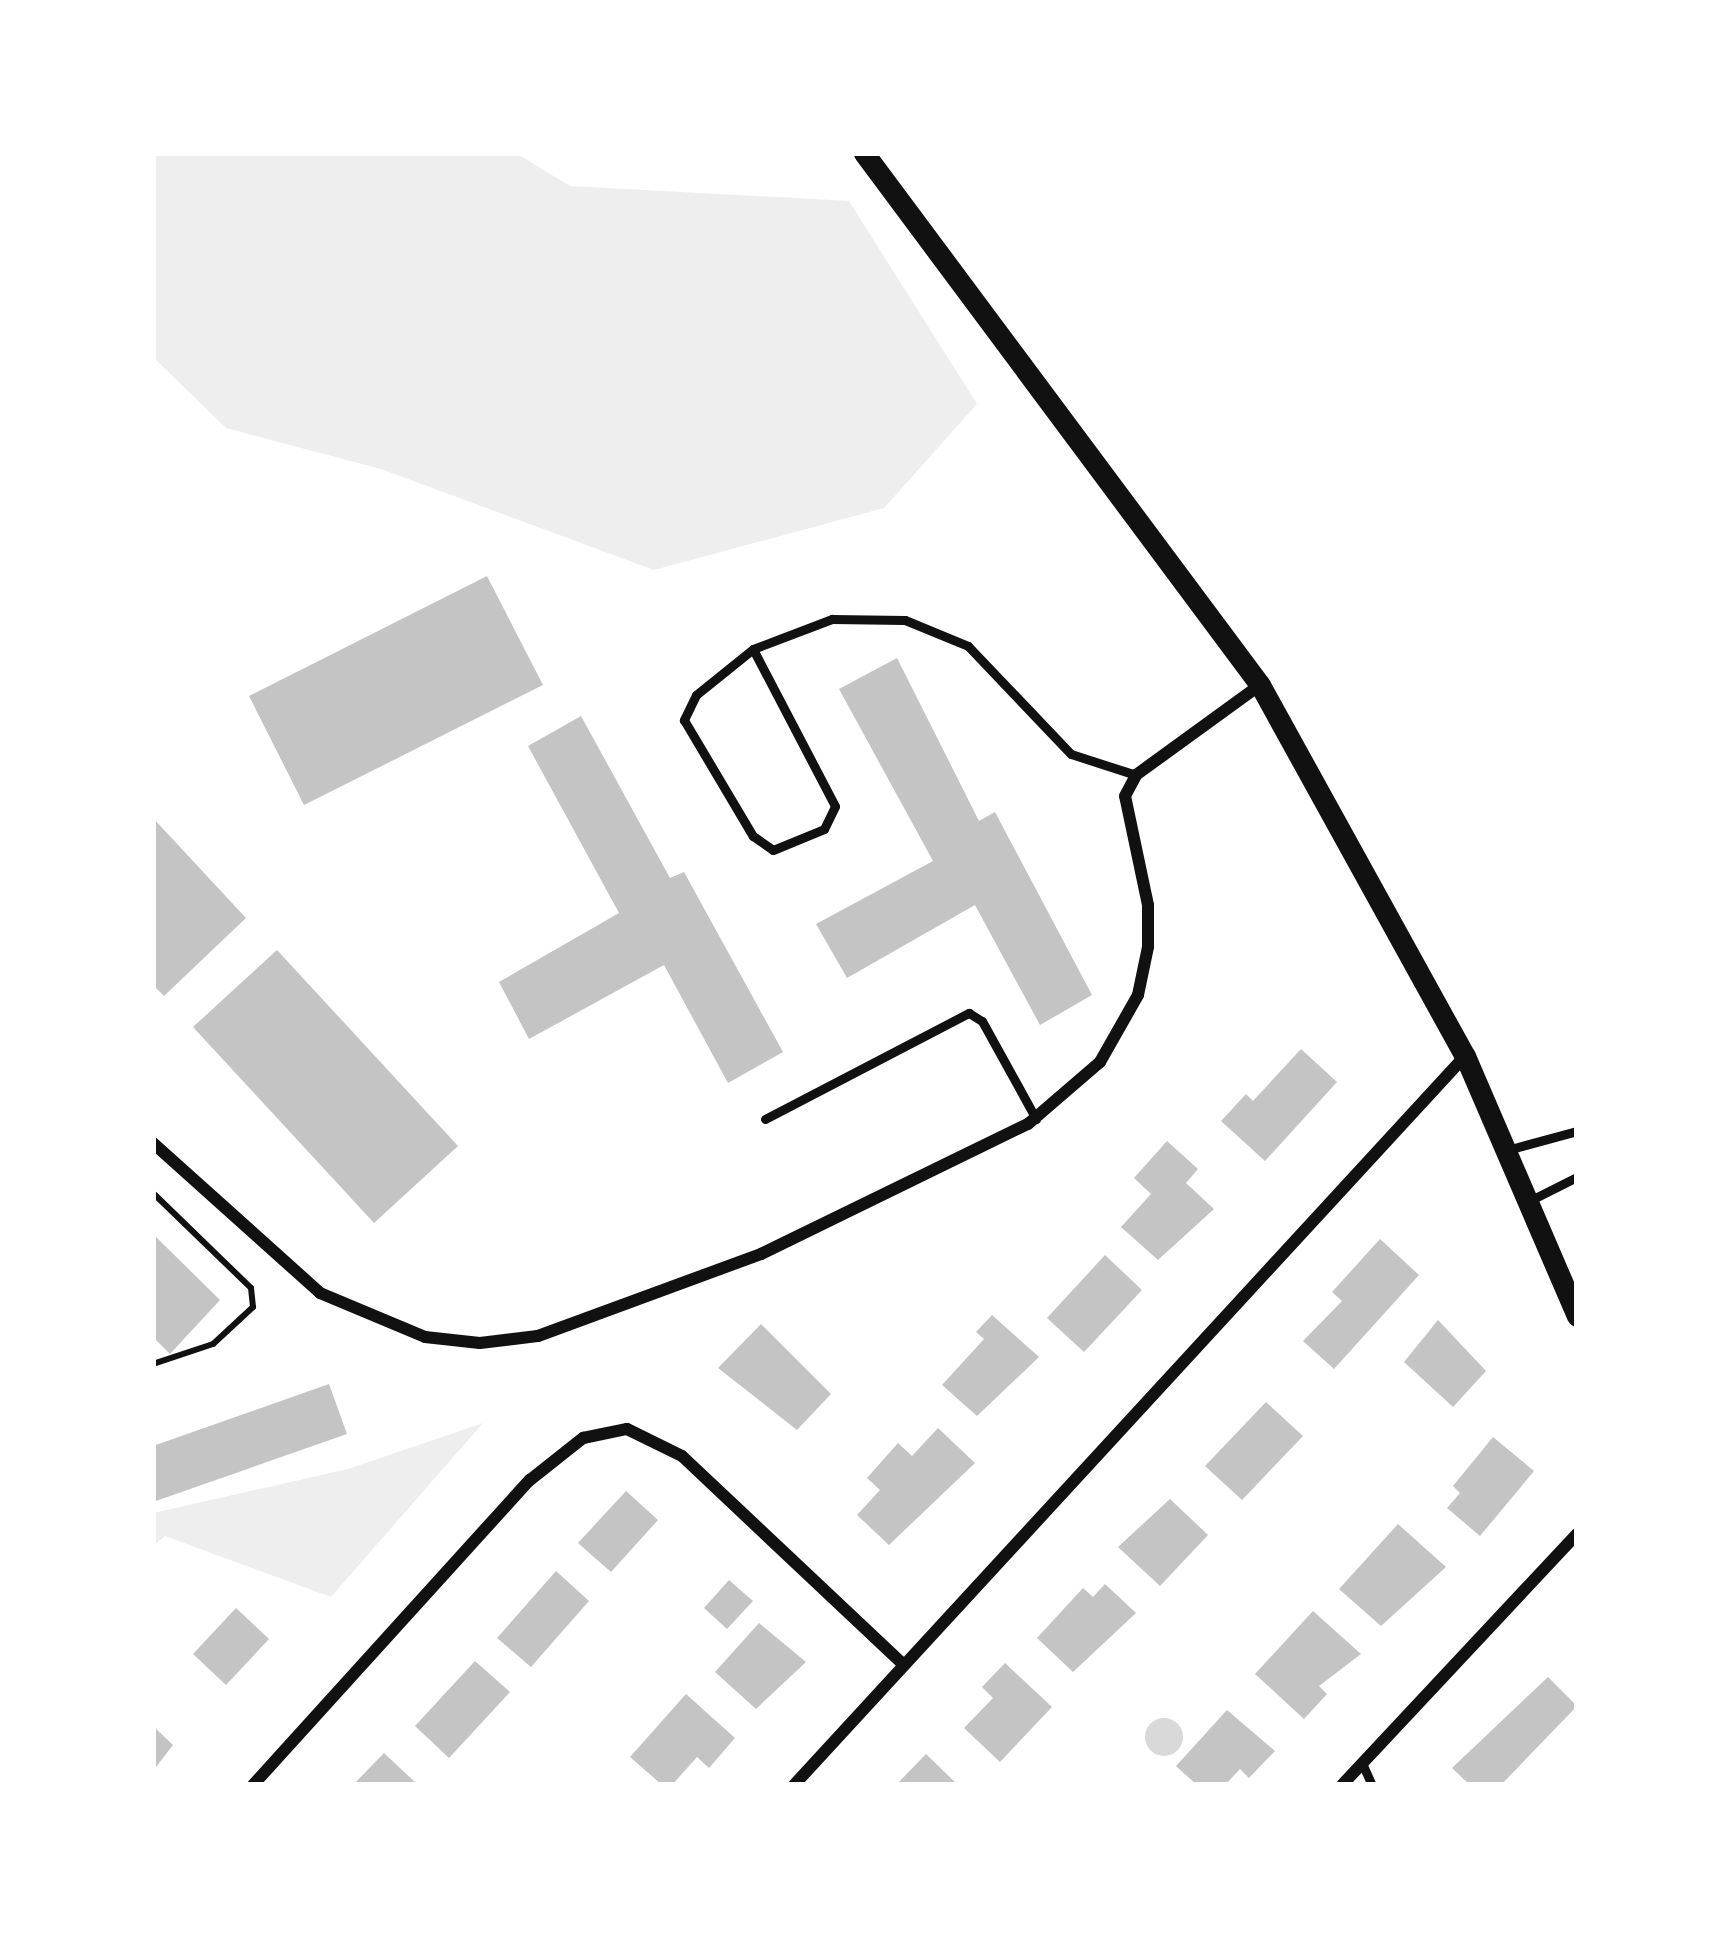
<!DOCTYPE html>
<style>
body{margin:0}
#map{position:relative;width:1730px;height:1938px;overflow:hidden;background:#fff;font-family:"IBM Plex Serif",serif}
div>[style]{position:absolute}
.green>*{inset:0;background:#eee}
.water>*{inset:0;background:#d9d9d9}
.round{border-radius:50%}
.building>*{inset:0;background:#c4c4c4}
.path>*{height:6px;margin:-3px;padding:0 3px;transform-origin:3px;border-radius:3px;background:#111}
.service>*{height:9px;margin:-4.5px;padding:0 4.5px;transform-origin:4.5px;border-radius:4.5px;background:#111}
.minor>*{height:12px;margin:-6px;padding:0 6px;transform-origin:6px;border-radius:6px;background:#111}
.tertiary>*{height:21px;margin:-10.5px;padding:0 10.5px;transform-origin:10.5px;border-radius:10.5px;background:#111}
span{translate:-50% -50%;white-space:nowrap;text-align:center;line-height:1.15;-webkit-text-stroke:10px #fff;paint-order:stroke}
.frame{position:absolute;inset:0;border:156px solid #fff;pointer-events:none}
</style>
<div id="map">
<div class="green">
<div style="clip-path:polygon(153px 153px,516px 153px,570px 186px,849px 201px,977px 404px,884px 508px,654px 570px,381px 469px,226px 428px,153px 357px)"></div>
<div style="clip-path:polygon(483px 1423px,331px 1597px,165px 1536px,153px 1546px,153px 1513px,348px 1469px)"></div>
</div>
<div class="water">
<div class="round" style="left:1145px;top:1718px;width:38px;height:38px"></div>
</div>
<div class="building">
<div style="clip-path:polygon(487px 576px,543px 685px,304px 805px,249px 696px)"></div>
<div style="clip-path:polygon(897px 658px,979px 821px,995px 812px,1092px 995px,1040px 1025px,975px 905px,847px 978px,816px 924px,933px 861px,839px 689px)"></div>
<div style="clip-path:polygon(581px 716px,670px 878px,684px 872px,783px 1052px,728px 1083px,664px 965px,529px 1039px,499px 982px,619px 913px,528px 746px)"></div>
<div style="clip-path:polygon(153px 818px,246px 918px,164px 996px,153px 985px)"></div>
<div style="clip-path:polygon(277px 950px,458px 1146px,374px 1223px,193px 1027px)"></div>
<div style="clip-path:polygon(1301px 1049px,1337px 1082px,1265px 1161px,1221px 1121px,1246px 1094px,1253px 1101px)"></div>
<div style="clip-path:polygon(1167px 1141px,1198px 1169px,1186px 1183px,1214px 1209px,1158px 1260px,1121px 1227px,1151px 1194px,1134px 1178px)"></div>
<div style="clip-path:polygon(153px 1234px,220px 1300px,170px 1354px,153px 1337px)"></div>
<div style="clip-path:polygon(1380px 1239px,1419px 1275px,1334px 1369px,1303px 1341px,1342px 1301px,1332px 1292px)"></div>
<div style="clip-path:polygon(1105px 1255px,1142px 1290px,1084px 1352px,1047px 1318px)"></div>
<div style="clip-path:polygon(992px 1315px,1039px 1357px,977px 1416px,942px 1385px,984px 1339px,976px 1332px)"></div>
<div style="clip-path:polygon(1438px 1320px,1486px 1371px,1453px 1407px,1404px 1362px)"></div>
<div style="clip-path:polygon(761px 1324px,831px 1394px,797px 1430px,718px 1368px)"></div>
<div style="clip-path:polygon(329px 1384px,347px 1434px,153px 1502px,153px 1446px)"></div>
<div style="clip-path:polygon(1266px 1402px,1303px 1436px,1242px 1500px,1205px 1466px)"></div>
<div style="clip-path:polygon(938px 1428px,975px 1463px,889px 1545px,857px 1515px,880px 1490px,867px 1478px,898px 1443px,912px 1456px)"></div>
<div style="clip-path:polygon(1493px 1437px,1534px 1471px,1480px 1536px,1447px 1508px,1460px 1493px,1453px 1486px)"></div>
<div style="clip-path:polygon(626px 1491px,658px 1520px,611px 1572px,578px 1543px)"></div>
<div style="clip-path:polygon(1170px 1499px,1208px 1535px,1160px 1586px,1118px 1547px)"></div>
<div style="clip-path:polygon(1398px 1524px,1446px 1567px,1381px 1626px,1339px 1589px)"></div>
<div style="clip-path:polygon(556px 1571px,589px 1601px,531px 1667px,497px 1638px)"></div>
<div style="clip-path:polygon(729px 1580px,753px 1601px,727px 1629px,704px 1608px)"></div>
<div style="clip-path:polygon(1105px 1584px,1136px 1613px,1073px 1672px,1037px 1638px,1083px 1588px,1093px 1597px)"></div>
<div style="clip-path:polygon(236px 1608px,269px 1639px,226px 1685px,193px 1654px)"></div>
<div style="clip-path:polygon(1313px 1611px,1361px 1654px,1319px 1686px,1327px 1694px,1304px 1719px,1255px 1674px)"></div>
<div style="clip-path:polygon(759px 1623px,806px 1662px,756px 1709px,715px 1672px)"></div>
<div style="clip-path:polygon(475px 1661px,510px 1692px,449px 1758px,415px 1726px)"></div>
<div style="clip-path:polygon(1005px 1663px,1052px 1707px,1000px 1762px,964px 1728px,993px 1698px,982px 1687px)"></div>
<div style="clip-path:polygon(1548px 1677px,1577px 1706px,1501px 1785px,1470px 1785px,1452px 1768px)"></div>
<div style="clip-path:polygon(686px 1694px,735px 1738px,709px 1768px,697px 1757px,672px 1785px,662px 1785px,630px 1757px)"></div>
<div style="clip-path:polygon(1227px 1710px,1275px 1751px,1249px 1778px,1240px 1769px,1225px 1785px,1197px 1785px,1176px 1766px)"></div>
<div style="clip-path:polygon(153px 1726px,173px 1745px,153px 1771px)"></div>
<div style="clip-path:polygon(384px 1753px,418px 1785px,353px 1785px)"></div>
<div style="clip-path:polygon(926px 1754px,958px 1785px,896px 1785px)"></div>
</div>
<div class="path">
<div style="left:153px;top:1193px;width:136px;rotate:44.1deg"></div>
<div style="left:251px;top:1288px;width:19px;rotate:84deg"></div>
<div style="left:253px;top:1307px;width:54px;rotate:137.2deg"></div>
<div style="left:213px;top:1344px;width:63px;rotate:161.6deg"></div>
</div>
<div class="service">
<div style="left:753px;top:649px;width:73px;rotate:141.1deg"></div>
<div style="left:696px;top:695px;width:28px;rotate:116deg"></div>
<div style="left:684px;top:720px;width:135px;rotate:59.3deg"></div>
<div style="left:753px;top:836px;width:24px;rotate:35deg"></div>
<div style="left:773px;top:850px;width:55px;rotate:-22.4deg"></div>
<div style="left:824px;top:829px;width:25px;rotate:-64deg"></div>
<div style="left:835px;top:806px;width:177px;rotate:-117.6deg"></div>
<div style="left:753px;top:649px;width:85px;rotate:-20.8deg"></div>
<div style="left:832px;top:619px;width:73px;rotate:0.8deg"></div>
<div style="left:905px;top:620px;width:68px;rotate:22.4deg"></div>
<div style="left:968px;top:646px;width:149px;rotate:46.4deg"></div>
<div style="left:1071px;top:754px;width:68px;rotate:17.9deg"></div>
<div style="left:765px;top:1119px;width:230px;rotate:-27.5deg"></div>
<div style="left:969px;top:1013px;width:15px;rotate:32deg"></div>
<div style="left:982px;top:1021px;width:112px;rotate:61.1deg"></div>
<div style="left:1507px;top:1150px;width:73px;rotate:-15.2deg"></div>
<div style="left:1529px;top:1201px;width:54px;rotate:-26.6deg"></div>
<div style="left:1362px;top:1763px;width:24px;rotate:66deg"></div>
</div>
<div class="minor">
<div style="left:153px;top:1143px;width:224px;rotate:41.9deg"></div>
<div style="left:320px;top:1293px;width:114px;rotate:22.7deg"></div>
<div style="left:425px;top:1337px;width:55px;rotate:6.2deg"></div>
<div style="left:480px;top:1343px;width:58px;rotate:-6.9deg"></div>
<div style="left:538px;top:1336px;width:238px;rotate:-20.2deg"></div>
<div style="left:761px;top:1254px;width:297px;rotate:-26deg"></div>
<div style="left:1028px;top:1124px;width:95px;rotate:-40.7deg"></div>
<div style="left:1100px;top:1062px;width:77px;rotate:-60.4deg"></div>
<div style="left:1138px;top:995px;width:49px;rotate:-78.2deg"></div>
<div style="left:1148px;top:947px;width:42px;rotate:-90deg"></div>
<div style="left:1148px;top:905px;width:111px;rotate:-101.9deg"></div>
<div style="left:1125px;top:796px;width:24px;rotate:-62deg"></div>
<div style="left:1136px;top:775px;width:153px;rotate:-36deg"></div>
<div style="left:253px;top:1785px;width:412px;rotate:-47.8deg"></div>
<div style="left:530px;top:1480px;width:68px;rotate:-38.4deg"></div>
<div style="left:583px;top:1438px;width:45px;rotate:-11.6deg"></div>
<div style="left:627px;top:1429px;width:61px;rotate:26.1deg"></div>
<div style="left:682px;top:1456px;width:305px;rotate:43.3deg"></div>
<div style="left:794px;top:1785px;width:991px;rotate:-47.37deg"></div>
<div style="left:1342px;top:1785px;width:344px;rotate:-46.9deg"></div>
</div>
<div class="tertiary">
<div style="left:864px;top:153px;width:663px;rotate:53.34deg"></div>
<div style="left:1260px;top:685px;width:424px;rotate:61.1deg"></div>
<div style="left:1465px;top:1056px;width:283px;rotate:66.7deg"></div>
</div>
<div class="frame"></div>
</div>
